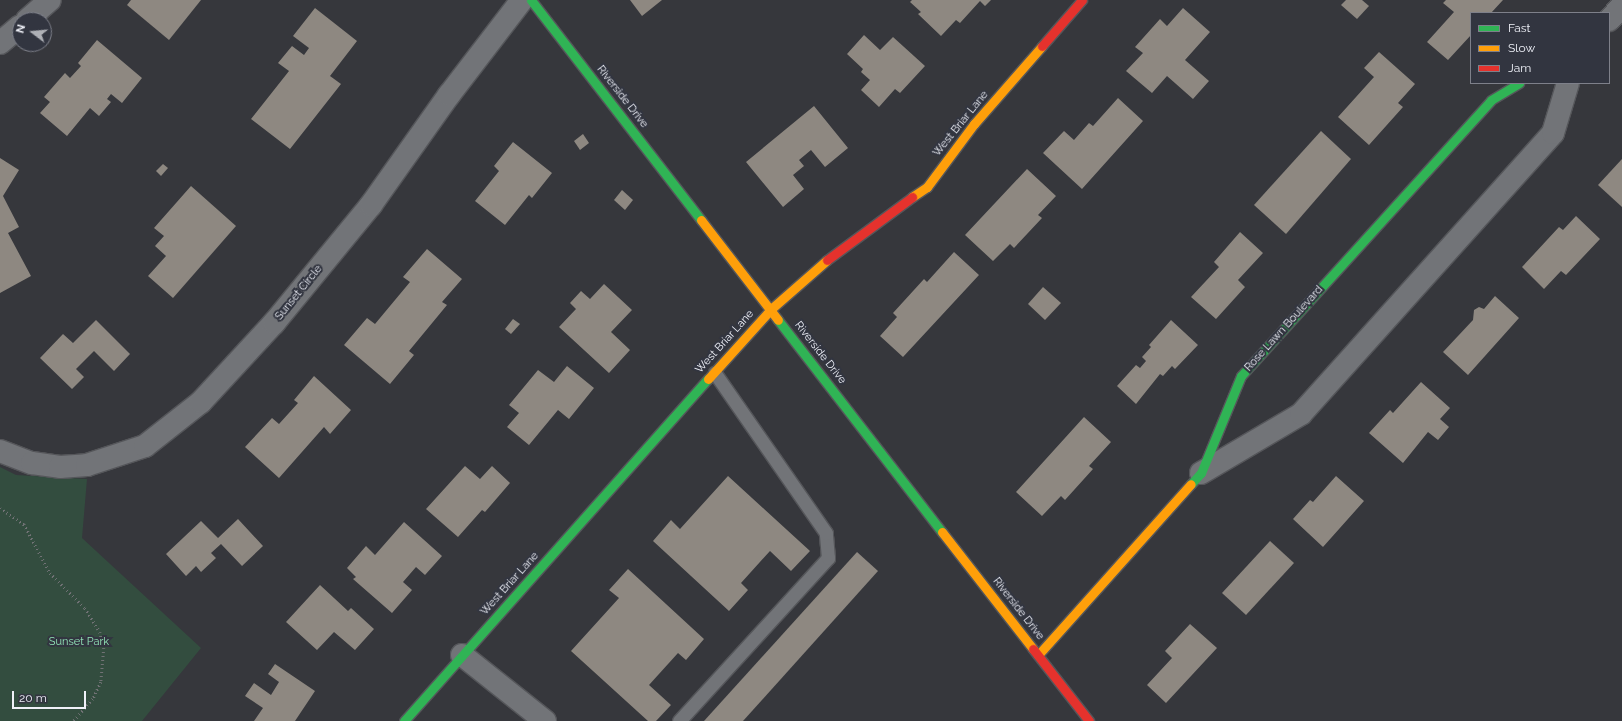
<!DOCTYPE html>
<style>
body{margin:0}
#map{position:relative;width:1622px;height:721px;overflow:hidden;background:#36373c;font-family:Raleway,sans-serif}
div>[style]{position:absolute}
.green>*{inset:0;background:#334d3f}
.building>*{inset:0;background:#8e8881}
.path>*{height:2.5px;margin-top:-1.25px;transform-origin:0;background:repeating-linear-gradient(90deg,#717275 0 1px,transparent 0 4px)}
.roads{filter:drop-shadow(1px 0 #55565a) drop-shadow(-1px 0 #55565a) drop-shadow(0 1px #55565a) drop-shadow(0 -1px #55565a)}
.lane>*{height:13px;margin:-6.5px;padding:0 6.5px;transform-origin:6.5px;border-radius:6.5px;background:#727478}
.street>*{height:22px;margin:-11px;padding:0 11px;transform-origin:11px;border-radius:11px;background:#727478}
.fast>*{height:9px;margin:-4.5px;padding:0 4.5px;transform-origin:4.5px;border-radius:4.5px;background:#30b455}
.slow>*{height:9px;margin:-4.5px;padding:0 4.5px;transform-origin:4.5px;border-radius:4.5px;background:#ff9f0a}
.jam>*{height:9px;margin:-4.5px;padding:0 4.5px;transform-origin:4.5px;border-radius:4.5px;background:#e5322d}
span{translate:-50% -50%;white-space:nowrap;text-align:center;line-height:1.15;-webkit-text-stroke:4px #323540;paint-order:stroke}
.street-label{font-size:11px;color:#eff1f8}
.park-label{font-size:11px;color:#91e3b6}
.legend{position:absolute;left:1470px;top:12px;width:140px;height:72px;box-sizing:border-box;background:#323540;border:1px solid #7e808a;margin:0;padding:5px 7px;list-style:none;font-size:12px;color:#eff1f8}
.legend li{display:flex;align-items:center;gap:8px;height:20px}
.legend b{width:20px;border:1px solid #7e808a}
.north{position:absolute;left:12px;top:12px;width:40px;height:40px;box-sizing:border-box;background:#323540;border:1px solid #7e808a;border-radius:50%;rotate:286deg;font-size:11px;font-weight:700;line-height:16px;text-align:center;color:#eff1f8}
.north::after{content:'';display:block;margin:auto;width:14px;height:18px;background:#aeb0b6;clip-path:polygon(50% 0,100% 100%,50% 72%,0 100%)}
.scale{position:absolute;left:12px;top:691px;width:74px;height:18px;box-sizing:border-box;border:2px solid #eff1f8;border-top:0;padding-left:5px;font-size:12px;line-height:14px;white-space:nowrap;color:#eff1f8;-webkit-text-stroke:3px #323540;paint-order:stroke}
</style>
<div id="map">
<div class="green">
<div style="clip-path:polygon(0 467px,16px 475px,87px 479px,82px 538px,201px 648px,142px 721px,0 721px)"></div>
</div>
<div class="building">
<div style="clip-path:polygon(131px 0,201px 0,169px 40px,127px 5px)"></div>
<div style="clip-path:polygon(630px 0,662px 0,642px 16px)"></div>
<div style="clip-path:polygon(912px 0,991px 0,985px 6px,980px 1px,960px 23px,956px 20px,941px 36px,918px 14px,921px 12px,910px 2px)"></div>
<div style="clip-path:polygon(1346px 0,1362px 0,1369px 6px,1357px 19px,1341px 5px)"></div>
<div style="clip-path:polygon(1446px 0,1503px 0,1491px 13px,1471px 13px,1471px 35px,1448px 60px,1427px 42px,1454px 12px,1443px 3px)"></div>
<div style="clip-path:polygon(315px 8px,357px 41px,330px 76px,341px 84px,290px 149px,251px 119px,289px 71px,278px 63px,292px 46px,304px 55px,309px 48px,293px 36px)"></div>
<div style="clip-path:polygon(1183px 8px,1210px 32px,1185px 60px,1209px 81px,1193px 99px,1167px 76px,1152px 93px,1126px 71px,1143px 53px,1135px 47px,1160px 19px,1167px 26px)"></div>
<div style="clip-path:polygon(864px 35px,880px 50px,893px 37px,925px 66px,900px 93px,895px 89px,879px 107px,861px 90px,870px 80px,861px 72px,863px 69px,847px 54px)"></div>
<div style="clip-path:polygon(97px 40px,142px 78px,122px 103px,111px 94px,107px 99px,111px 102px,99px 116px,90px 108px,67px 136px,40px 113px,50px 102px,44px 97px,65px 73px,70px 78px,81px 66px,78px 63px)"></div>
<div style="clip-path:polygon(1379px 52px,1415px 84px,1398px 103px,1403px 107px,1369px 145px,1338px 117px,1374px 77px,1364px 68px)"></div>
<div style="clip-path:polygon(1118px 98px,1143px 121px,1082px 189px,1043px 153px,1064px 131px,1074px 140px,1089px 123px,1093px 126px)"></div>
<div style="clip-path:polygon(814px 106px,848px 148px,825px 167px,811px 150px,799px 160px,804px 166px,793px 175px,804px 189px,783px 207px,746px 162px)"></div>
<div style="clip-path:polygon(1321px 131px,1351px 159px,1286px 234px,1254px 205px)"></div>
<div style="clip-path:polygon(583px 134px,589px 143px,580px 150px,574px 141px)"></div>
<div style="clip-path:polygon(513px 142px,552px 173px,532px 198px,529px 195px,505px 225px,475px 201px,499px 171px,494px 166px)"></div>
<div style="clip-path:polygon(0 158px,19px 170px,3px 196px,19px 227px,8px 233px,31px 276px,0 293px)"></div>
<div style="clip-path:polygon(1622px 159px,1622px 207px,1598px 185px)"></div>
<div style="clip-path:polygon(163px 164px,168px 168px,161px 176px,156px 171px)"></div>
<div style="clip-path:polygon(1027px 169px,1056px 196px,1038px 215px,1042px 218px,1014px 248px,1010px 244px,993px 261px,965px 235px)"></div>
<div style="clip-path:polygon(191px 186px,236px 226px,173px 298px,148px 276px,166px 256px,155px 246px,164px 236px,154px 228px)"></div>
<div style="clip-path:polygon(622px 190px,633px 200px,625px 210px,614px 200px)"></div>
<div style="clip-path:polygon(1576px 216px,1600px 239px,1566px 275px,1561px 271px,1544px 289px,1522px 267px,1559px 227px,1563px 230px)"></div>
<div style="clip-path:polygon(1240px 232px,1263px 253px,1238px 280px,1245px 287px,1216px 319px,1191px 297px,1219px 267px,1214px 262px)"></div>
<div style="clip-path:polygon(427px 249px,462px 279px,442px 302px,447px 305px,409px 351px,414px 355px,390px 384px,344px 345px,367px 318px,375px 324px,410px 282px,403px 277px)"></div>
<div style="clip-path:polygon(954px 252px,979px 275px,903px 357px,880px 336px,897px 317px,893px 313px,924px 279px,927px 282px)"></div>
<div style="clip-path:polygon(604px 284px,632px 310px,611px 332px,630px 350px,609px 373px,559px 327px,576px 309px,570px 303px,581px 291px,590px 299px)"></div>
<div style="clip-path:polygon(1043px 287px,1061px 303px,1045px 320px,1028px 304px)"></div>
<div style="clip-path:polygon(1495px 296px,1519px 318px,1468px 375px,1443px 352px,1473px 320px,1474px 310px,1479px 307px,1484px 309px)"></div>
<div style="clip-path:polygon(513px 319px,520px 324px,511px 334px,505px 329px)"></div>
<div style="clip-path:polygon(96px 320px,130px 354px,114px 371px,94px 351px,76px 369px,84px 377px,72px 389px,40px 358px,63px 334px,73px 343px)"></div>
<div style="clip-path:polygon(1171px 320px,1198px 345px,1175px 369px,1172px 366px,1163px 376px,1160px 374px,1136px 404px,1117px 386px,1136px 365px,1140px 368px,1146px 361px,1142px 357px,1151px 347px,1149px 345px)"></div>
<div style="clip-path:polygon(567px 366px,594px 388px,569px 419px,558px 410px,529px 445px,507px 427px,519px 413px,509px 405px,538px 370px,554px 382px)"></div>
<div style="clip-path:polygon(314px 376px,351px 410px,330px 434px,324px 427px,279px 478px,245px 447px,272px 418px,279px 424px,298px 403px,294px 400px)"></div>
<div style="clip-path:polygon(1421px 382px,1450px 408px,1440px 419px,1449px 427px,1438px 440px,1428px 432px,1403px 463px,1369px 433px,1390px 410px,1393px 413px)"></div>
<div style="clip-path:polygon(1084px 417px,1111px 442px,1089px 466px,1093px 469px,1065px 500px,1061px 496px,1042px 516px,1016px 492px)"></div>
<div style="clip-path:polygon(465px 466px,480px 479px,492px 466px,510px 483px,485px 512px,482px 510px,458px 537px,426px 509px)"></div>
<div style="clip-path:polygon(728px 476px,810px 551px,791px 571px,770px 551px,741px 583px,748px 590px,729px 611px,653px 541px,671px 520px,680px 529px)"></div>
<div style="clip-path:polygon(1336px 476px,1364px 501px,1323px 547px,1293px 519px,1310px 500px,1313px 502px)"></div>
<div style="clip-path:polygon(238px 519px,263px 546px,242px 566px,221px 544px,211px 553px,216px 558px,201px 572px,196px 566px,186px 576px,166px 554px,201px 521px,218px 538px)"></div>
<div style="clip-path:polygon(404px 522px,442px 556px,425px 575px,416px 567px,403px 582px,412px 590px,392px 613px,353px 579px,356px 577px,347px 568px,366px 546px,375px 555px)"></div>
<div style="clip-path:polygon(1270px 541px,1294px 563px,1246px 615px,1222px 593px)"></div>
<div style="clip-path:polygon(857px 552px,878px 571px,743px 721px,704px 721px)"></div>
<div style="clip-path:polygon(628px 569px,704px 639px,686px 660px,678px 653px,649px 685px,671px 705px,656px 721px,648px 721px,571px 651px,619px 598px,609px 590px)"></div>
<div style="clip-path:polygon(320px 585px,348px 611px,351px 608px,374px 629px,355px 650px,334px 632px,317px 650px,286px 622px)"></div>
<div style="clip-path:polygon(1190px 624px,1217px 648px,1166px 703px,1147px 685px,1172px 658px,1165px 651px)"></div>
<div style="clip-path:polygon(275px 664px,315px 691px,295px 721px,254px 721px,263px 708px,245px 696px,254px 683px,271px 695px,279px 682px,268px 674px)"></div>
</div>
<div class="path">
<div style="left:0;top:508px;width:29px;rotate:34deg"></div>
<div style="left:24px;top:524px;width:55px;rotate:62deg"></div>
<div style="left:50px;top:573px;width:49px;rotate:45deg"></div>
<div style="left:85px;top:608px;width:28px;rotate:58deg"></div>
<div style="left:100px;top:632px;width:16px;rotate:76deg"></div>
<div style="left:104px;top:648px;width:34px;rotate:95deg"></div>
<div style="left:101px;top:682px;width:19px;rotate:115deg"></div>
<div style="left:93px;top:699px;width:29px;rotate:131deg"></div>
</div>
<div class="roads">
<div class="lane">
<div style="left:679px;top:721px;width:221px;rotate:-47.6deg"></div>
<div style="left:828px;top:558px;width:25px;rotate:-95deg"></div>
<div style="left:826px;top:533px;width:195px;rotate:-124.8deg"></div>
</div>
<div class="street">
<div style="left:27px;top:20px;width:30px;rotate:-41deg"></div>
<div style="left:1609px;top:20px;width:19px;rotate:-47deg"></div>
<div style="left:0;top:43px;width:26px;rotate:-40deg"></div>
<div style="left:0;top:451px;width:34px;rotate:21deg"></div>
<div style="left:32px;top:463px;width:28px;rotate:8deg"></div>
<div style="left:60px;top:467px;width:27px;rotate:-4deg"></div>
<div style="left:87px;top:465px;width:61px;rotate:-18.1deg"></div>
<div style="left:145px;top:446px;width:71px;rotate:-38.2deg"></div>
<div style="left:201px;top:402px;width:108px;rotate:-47.3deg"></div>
<div style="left:274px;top:323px;width:153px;rotate:-50.6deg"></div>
<div style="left:371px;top:205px;width:135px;rotate:-54.7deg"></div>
<div style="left:449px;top:95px;width:120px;rotate:-52.5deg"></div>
<div style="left:1201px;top:473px;width:116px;rotate:-30.5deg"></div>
<div style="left:1301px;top:414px;width:377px;rotate:-48.1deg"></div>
<div style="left:1553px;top:133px;width:52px;rotate:-73.3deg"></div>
<div style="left:462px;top:655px;width:106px;rotate:38.5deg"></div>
</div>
<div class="fast">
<div style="left:531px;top:0;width:278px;rotate:52.3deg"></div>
<div style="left:778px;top:320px;width:268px;rotate:52.3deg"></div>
<div style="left:1191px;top:484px;width:15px;rotate:-48deg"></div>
<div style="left:1201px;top:473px;width:105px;rotate:-67.6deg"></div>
<div style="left:1241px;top:376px;width:372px;rotate:-47.8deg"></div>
<div style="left:1491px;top:100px;width:33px;rotate:-31deg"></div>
<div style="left:404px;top:721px;width:458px;rotate:-48.4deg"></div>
</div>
<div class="slow">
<div style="left:912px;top:197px;width:18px;rotate:-34deg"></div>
<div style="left:927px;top:187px;width:79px;rotate:-53.3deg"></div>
<div style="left:974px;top:124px;width:103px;rotate:-48.9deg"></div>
<div style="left:701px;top:220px;width:126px;rotate:52.4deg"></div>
<div style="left:708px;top:379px;width:94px;rotate:-48deg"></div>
<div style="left:771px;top:309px;width:74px;rotate:-41.2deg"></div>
<div style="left:942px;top:532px;width:148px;rotate:52.1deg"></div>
<div style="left:1038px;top:655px;width:229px;rotate:-48.2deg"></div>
</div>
<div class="jam">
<div style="left:1042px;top:46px;width:61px;rotate:-49deg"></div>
<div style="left:827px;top:260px;width:106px;rotate:-36.5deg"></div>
<div style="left:1033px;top:649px;width:91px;rotate:52.1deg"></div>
</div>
</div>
<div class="street-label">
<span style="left:622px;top:97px;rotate:52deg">Riverside Drive</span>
<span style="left:961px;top:124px;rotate:-51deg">West Briar Lane</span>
<span style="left:299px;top:293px;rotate:-51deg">Sunset Circle</span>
<span style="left:1284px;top:329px;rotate:-48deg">Rose Lawn Boulevard</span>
<span style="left:725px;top:342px;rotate:-48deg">West Briar Lane</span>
<span style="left:820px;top:353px;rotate:52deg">Riverside Drive</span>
<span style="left:510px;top:584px;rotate:-48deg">West Briar Lane</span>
<span style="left:1018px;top:609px;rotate:52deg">Riverside Drive</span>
</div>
<div class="park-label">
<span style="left:79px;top:642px">Sunset Park</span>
</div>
<ul class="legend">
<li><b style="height:5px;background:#30b455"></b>Fast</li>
<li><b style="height:5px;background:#ff9f0a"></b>Slow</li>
<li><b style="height:5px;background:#e5322d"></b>Jam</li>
</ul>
<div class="north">N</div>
<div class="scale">20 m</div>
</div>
